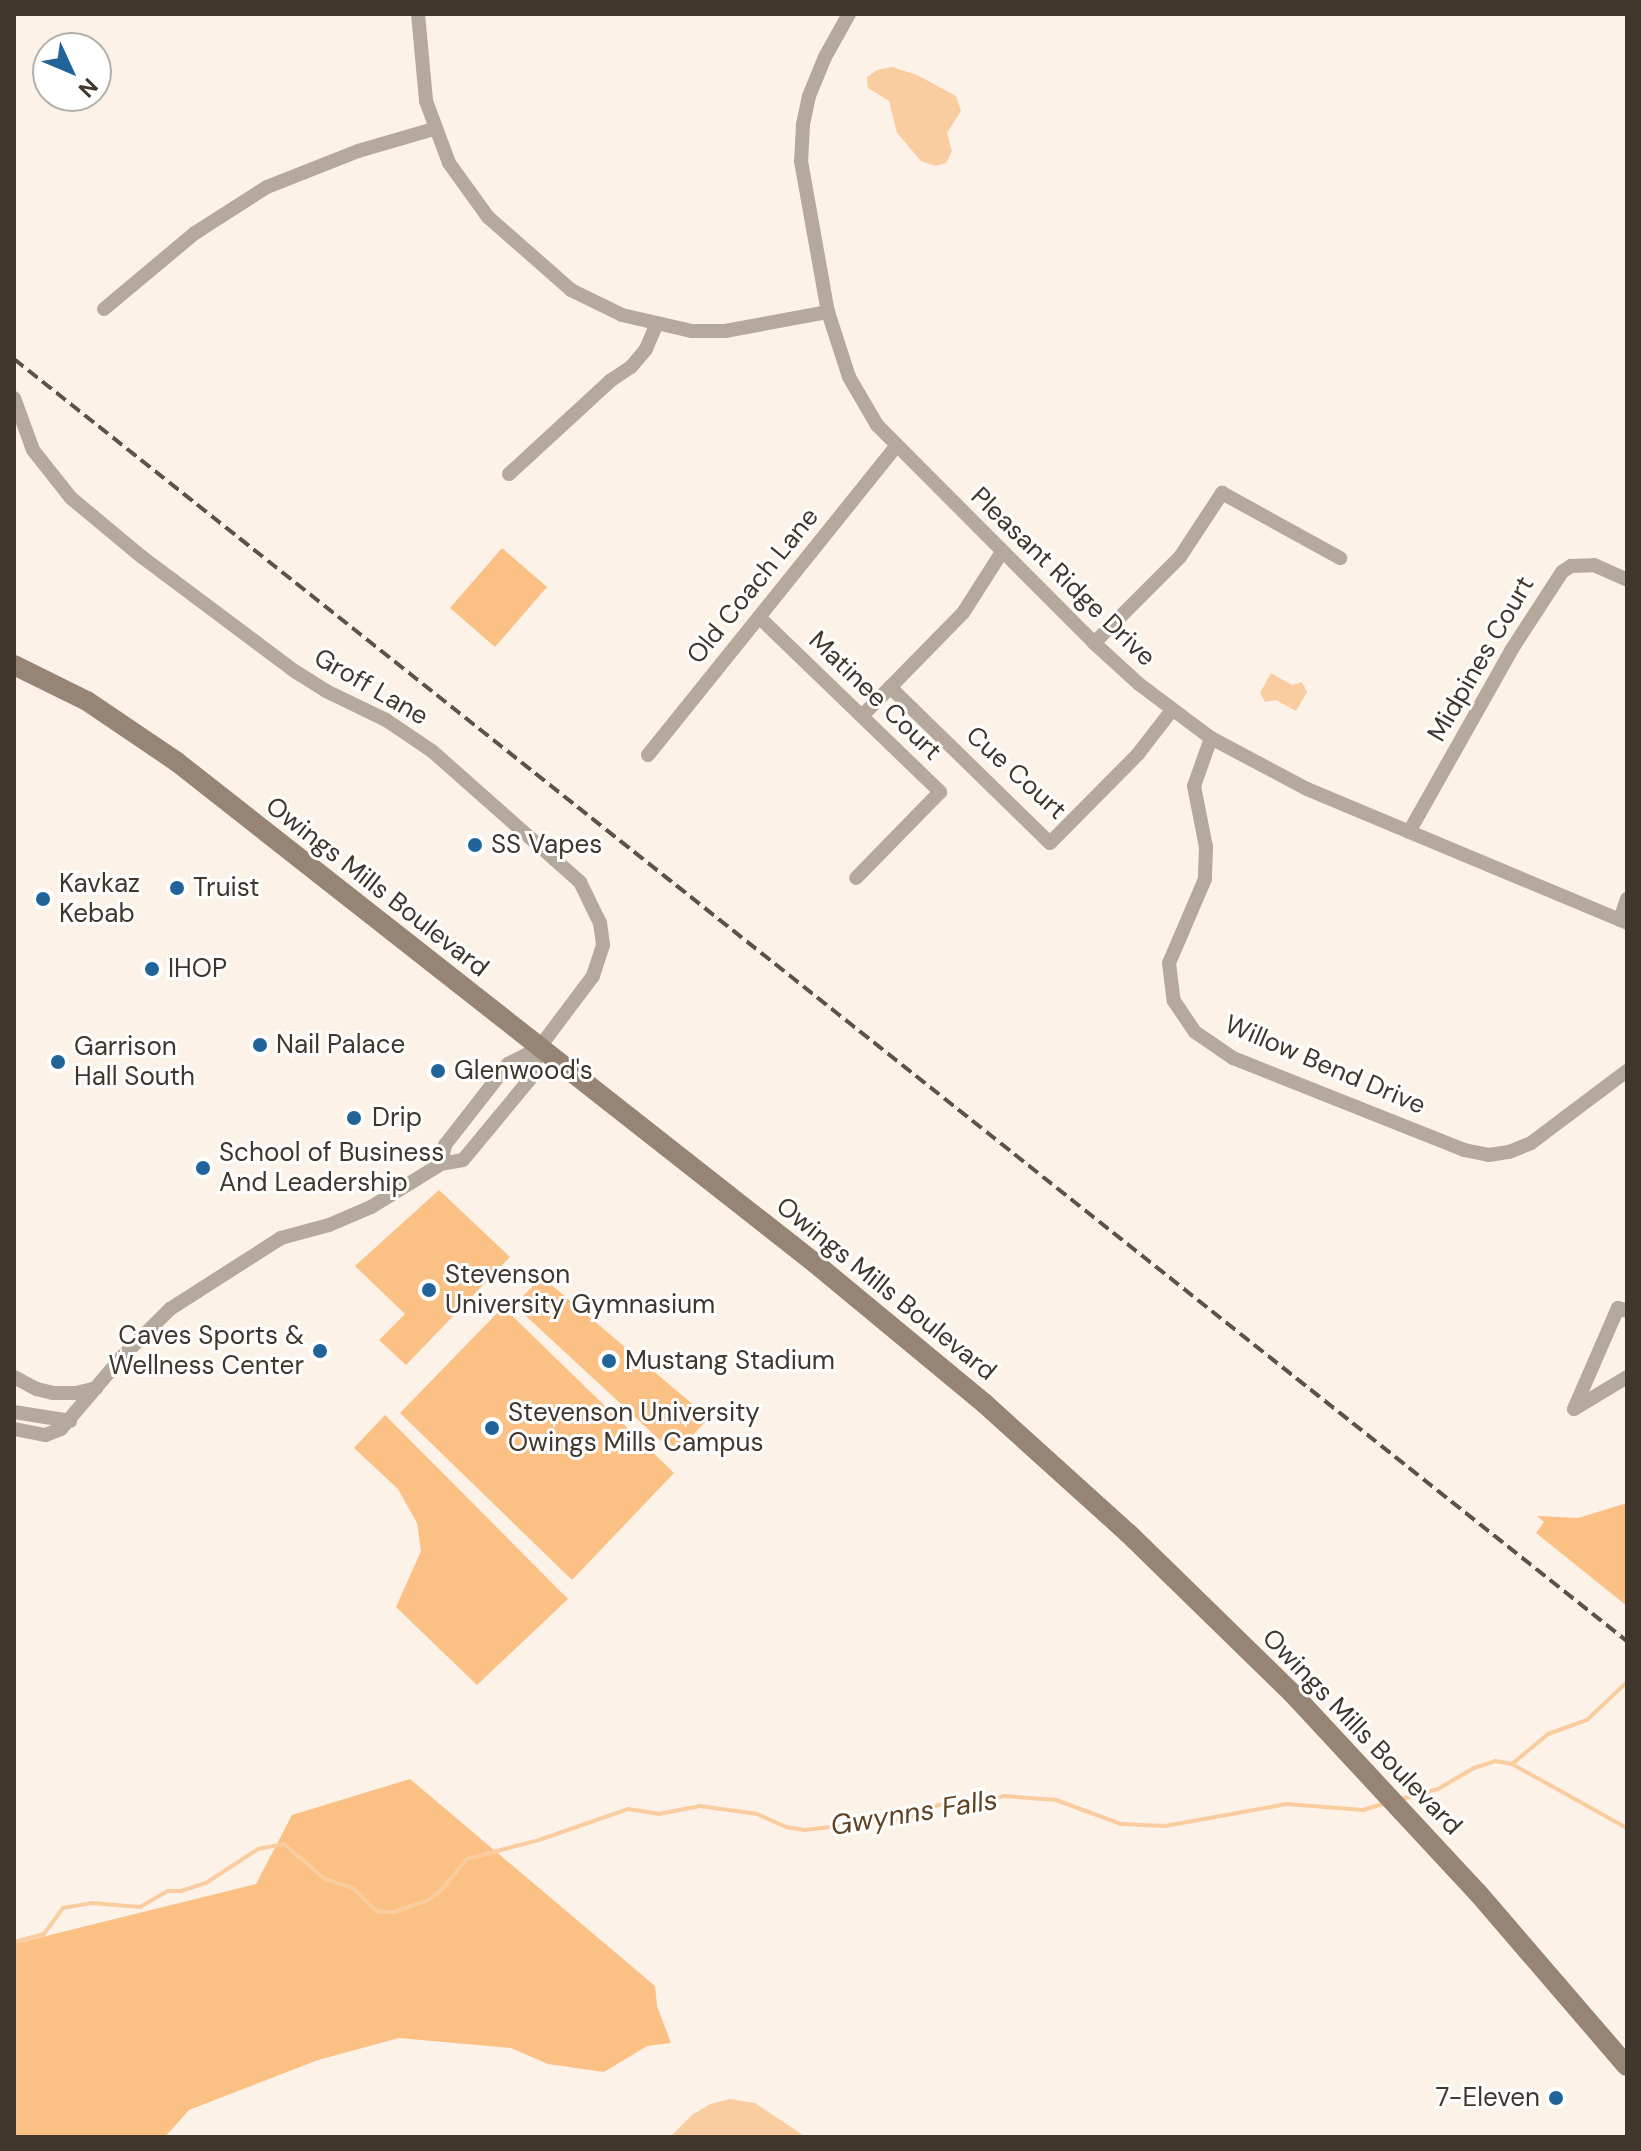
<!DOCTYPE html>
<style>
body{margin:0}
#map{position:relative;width:1641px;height:2151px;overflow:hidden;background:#fdf2e7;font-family:"DM Sans",sans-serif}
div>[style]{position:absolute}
.green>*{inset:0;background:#fbc083}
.water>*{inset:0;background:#facda0}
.stream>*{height:4px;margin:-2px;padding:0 2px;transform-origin:2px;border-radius:2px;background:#facda0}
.minor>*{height:14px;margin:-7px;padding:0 7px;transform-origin:7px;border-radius:7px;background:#b5a99d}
.secondary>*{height:20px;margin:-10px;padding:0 10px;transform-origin:10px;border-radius:10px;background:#968574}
.rail>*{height:4px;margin-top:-2px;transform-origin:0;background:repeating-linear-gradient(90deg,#5d5248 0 12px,transparent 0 18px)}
.dots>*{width:22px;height:22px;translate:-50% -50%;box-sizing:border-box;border:4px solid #fff;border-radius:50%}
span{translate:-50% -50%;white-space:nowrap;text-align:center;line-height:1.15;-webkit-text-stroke:6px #fff;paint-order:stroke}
.street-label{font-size:26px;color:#41362c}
.poi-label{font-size:26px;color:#41362c}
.left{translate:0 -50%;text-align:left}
.right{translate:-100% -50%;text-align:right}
.water-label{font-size:28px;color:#604221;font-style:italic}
.frame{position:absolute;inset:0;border:16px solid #41362c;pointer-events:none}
.north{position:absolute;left:32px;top:32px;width:80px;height:80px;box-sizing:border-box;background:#fff;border:2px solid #b3afab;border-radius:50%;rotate:134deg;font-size:22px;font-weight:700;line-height:32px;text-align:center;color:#41362c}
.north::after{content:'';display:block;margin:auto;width:28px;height:36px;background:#216499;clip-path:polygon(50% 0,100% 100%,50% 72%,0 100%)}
</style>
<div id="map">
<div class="green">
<div style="clip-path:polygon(502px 548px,547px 587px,495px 647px,450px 608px)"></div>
<div style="clip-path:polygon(439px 1190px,510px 1257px,406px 1365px,379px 1340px,405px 1314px,355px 1266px)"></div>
<div style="clip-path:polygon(542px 1277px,709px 1418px,675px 1454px,514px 1305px)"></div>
<div style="clip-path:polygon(503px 1307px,674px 1473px,572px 1580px,400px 1413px)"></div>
<div style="clip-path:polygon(385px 1415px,568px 1599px,477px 1685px,396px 1607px,421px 1551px,417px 1523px,398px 1489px,354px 1448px)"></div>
<div style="clip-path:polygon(1627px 1503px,1627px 1606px,1536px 1533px,1544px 1522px,1537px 1516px,1578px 1518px)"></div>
<div style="clip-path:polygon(410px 1779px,655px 1986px,657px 2006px,671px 2043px,647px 2046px,604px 2072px,548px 2064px,511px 2048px,399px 2038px,318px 2060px,189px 2110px,165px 2137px,14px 2137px,14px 1944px,256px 1884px,292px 1815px)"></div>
</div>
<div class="water">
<div style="clip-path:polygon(892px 67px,917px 75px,956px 96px,961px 111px,947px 133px,952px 151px,946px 163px,935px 166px,921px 161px,897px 133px,889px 101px,868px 88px,867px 77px,877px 70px)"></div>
<div style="clip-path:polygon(1271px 673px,1292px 685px,1302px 682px,1307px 692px,1296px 711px,1276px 700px,1265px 702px,1260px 693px)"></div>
<div style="clip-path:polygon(730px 2099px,755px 2103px,806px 2137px,670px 2137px,692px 2115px,710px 2104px)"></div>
</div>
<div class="stream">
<div style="left:1512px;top:1764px;width:47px;rotate:-39.8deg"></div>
<div style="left:1548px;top:1734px;width:41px;rotate:-19.7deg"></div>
<div style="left:1587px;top:1720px;width:55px;rotate:-43.5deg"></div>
<div style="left:1398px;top:1800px;width:41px;rotate:-15.4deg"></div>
<div style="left:1438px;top:1789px;width:42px;rotate:-30.3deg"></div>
<div style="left:1474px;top:1768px;width:22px;rotate:-18deg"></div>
<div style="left:1495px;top:1761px;width:17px;rotate:10deg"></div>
<div style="left:1512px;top:1764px;width:132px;rotate:29.1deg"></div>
<div style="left:14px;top:1942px;width:31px;rotate:-15deg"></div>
<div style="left:44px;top:1934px;width:32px;rotate:-54deg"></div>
<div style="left:63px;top:1908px;width:28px;rotate:-10deg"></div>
<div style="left:91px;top:1903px;width:49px;rotate:4.7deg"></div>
<div style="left:140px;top:1907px;width:32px;rotate:-30deg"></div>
<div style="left:168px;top:1891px;width:13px"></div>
<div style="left:181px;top:1891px;width:26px;rotate:-18deg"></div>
<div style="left:206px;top:1883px;width:62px;rotate:-33.2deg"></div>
<div style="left:258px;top:1849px;width:26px;rotate:-11deg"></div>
<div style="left:284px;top:1844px;width:54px;rotate:40.5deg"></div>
<div style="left:325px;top:1879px;width:29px;rotate:18deg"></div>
<div style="left:353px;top:1888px;width:35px;rotate:44deg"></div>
<div style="left:378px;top:1912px;width:16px"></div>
<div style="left:394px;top:1912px;width:37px;rotate:-19deg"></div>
<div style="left:429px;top:1900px;width:20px;rotate:-41deg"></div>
<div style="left:444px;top:1887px;width:36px;rotate:-51deg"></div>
<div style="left:467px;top:1859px;width:74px;rotate:-14.8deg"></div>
<div style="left:539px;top:1840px;width:94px;rotate:-19.2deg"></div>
<div style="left:628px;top:1809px;width:31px;rotate:9deg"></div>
<div style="left:659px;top:1814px;width:42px;rotate:-11deg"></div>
<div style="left:700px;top:1806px;width:58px;rotate:8deg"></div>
<div style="left:757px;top:1814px;width:32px;rotate:24deg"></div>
<div style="left:786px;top:1827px;width:19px;rotate:9deg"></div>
<div style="left:805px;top:1830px;width:104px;rotate:-6.6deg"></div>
<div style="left:908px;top:1818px;width:33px;rotate:-23deg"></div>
<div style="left:938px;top:1805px;width:47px;rotate:-3.7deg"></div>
<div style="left:985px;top:1802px;width:20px;rotate:-18deg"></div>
<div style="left:1004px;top:1796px;width:52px;rotate:4.4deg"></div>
<div style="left:1056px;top:1800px;width:69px;rotate:20.3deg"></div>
<div style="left:1121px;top:1824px;width:44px;rotate:2.6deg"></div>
<div style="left:1165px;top:1826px;width:124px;rotate:-10.2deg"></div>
<div style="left:1287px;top:1804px;width:76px;rotate:4.5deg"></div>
<div style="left:1363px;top:1810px;width:24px;rotate:-17deg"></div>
</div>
<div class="minor">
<div style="left:418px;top:14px;width:87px;rotate:84.7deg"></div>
<div style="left:426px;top:101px;width:66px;rotate:69.6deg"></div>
<div style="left:449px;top:163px;width:67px;rotate:54.2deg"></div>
<div style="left:488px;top:217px;width:111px;rotate:41.3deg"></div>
<div style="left:571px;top:290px;width:57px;rotate:26.1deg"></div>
<div style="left:622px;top:315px;width:72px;rotate:12.9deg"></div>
<div style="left:692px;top:331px;width:33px"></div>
<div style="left:725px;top:331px;width:105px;rotate:-10.5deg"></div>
<div style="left:849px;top:14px;width:49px;rotate:119.2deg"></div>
<div style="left:825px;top:57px;width:42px;rotate:112.3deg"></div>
<div style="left:809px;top:96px;width:30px;rotate:102deg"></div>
<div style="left:803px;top:125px;width:36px;rotate:93deg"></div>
<div style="left:801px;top:161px;width:153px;rotate:79.9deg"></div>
<div style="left:828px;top:312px;width:68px;rotate:72.1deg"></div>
<div style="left:849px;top:377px;width:56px;rotate:59.7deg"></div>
<div style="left:877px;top:425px;width:308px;rotate:45.1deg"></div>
<div style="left:1094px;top:643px;width:61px;rotate:42.3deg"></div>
<div style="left:1139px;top:684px;width:90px;rotate:36.9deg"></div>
<div style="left:1211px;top:738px;width:109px;rotate:28deg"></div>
<div style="left:1307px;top:789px;width:347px;rotate:22.7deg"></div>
<div style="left:104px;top:309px;width:119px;rotate:-39.9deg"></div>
<div style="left:195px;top:233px;width:85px;rotate:-32.6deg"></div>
<div style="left:267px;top:187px;width:98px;rotate:-21.6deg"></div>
<div style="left:358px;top:151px;width:79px;rotate:-16.1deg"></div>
<div style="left:14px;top:398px;width:55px;rotate:69.9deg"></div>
<div style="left:33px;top:450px;width:61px;rotate:51.6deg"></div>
<div style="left:71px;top:498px;width:92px;rotate:39.7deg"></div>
<div style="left:142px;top:557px;width:192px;rotate:36.8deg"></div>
<div style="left:296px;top:672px;width:36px;rotate:32deg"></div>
<div style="left:326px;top:691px;width:67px;rotate:25.8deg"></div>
<div style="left:386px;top:720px;width:55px;rotate:34deg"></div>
<div style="left:432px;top:751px;width:198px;rotate:41.5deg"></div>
<div style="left:580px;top:882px;width:46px;rotate:64deg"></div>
<div style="left:600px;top:923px;width:22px;rotate:82deg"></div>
<div style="left:603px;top:945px;width:33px;rotate:108deg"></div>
<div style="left:593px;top:976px;width:90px;rotate:126.9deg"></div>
<div style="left:539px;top:1048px;width:32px;rotate:106deg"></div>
<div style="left:530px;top:1079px;width:105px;rotate:129.6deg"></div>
<div style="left:463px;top:1160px;width:22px;rotate:170deg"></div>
<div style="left:441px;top:1164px;width:82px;rotate:148.4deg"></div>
<div style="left:371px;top:1207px;width:46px;rotate:156.8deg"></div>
<div style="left:329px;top:1225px;width:50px;rotate:164.8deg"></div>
<div style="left:281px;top:1238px;width:132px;rotate:147.4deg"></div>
<div style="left:170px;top:1309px;width:69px;rotate:135deg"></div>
<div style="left:121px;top:1358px;width:93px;rotate:130.2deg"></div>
<div style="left:61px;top:1429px;width:17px;rotate:159deg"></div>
<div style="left:45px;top:1435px;width:32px;rotate:-169deg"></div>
<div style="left:509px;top:474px;width:137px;rotate:-42.6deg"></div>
<div style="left:610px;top:381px;width:25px;rotate:-34deg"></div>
<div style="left:631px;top:367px;width:23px;rotate:-50deg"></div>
<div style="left:646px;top:349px;width:25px;rotate:-67deg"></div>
<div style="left:759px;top:617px;width:252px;rotate:44deg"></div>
<div style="left:940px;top:792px;width:120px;rotate:134.3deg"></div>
<div style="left:1094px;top:643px;width:122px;rotate:-45deg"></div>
<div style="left:1180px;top:557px;width:77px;rotate:-56.7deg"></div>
<div style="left:1222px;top:493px;width:135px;rotate:28.8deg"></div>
<div style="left:890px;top:687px;width:223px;rotate:44.3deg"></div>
<div style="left:1050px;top:843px;width:125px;rotate:-45.3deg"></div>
<div style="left:1138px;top:754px;width:56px;rotate:-52.3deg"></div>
<div style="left:862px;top:716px;width:144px;rotate:-45.6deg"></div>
<div style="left:963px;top:613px;width:72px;rotate:-57.4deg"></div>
<div style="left:1211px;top:738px;width:51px;rotate:109.5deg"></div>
<div style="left:1194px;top:786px;width:62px;rotate:78.9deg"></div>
<div style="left:1206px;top:847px;width:32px;rotate:92deg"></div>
<div style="left:1205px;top:879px;width:91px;rotate:113.2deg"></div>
<div style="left:1169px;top:963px;width:38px;rotate:83deg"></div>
<div style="left:1174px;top:1001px;width:37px;rotate:56deg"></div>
<div style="left:1195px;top:1032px;width:46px;rotate:34.4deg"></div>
<div style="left:1233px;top:1058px;width:249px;rotate:21.7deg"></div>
<div style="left:1464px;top:1150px;width:25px;rotate:11deg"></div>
<div style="left:1489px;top:1155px;width:20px;rotate:-9deg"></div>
<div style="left:1509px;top:1152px;width:24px;rotate:-22deg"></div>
<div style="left:1531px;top:1143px;width:120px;rotate:-36.9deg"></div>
<div style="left:648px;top:755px;width:395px;rotate:-51.2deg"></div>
<div style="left:1409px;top:832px;width:210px;rotate:-60.6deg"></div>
<div style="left:1512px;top:649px;width:92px;rotate:-57deg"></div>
<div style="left:1562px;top:572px;width:11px;rotate:-34deg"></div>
<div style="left:1571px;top:566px;width:23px;rotate:-2deg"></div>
<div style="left:1594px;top:565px;width:36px;rotate:24deg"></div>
<div style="left:1620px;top:920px;width:22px;rotate:-72deg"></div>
<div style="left:441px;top:1164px;width:19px;rotate:-78deg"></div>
<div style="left:445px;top:1145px;width:103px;rotate:-52.1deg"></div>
<div style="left:508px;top:1064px;width:35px;rotate:-27deg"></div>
<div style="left:14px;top:1377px;width:26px;rotate:28deg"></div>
<div style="left:37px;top:1389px;width:16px;rotate:14deg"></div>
<div style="left:53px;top:1393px;width:23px"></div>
<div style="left:76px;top:1393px;width:21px;rotate:-14deg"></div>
<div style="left:1574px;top:1409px;width:110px;rotate:-66.5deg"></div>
<div style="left:1618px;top:1308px;width:9px;rotate:18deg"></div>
<div style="left:1574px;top:1409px;width:62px;rotate:-31.1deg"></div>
<div style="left:14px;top:1412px;width:57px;rotate:9.1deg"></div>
</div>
<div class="secondary">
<div style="left:14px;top:665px;width:81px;rotate:26.3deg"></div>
<div style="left:87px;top:701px;width:109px;rotate:34.1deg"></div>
<div style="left:177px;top:762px;width:813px;rotate:38.15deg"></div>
<div style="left:816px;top:1264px;width:218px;rotate:39.6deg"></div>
<div style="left:984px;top:1403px;width:194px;rotate:42.1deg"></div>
<div style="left:1128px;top:1533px;width:229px;rotate:44.3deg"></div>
<div style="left:1292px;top:1693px;width:273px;rotate:47.1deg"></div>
<div style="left:1478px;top:1893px;width:228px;rotate:49.3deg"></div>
</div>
<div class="rail">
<div style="left:14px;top:359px;width:2060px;rotate:38.48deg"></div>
</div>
<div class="dots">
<div style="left:475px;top:845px;background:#216499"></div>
<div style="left:177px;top:888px;background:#216499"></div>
<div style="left:43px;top:899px;background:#216499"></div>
<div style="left:152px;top:969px;background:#216499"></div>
<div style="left:260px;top:1045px;background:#216499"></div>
<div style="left:58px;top:1062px;background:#216499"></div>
<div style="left:438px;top:1071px;background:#216499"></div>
<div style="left:354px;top:1118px;background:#216499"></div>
<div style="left:203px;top:1168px;background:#216499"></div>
<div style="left:429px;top:1290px;background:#216499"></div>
<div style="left:320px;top:1351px;background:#216499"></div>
<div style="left:609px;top:1361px;background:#216499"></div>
<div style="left:492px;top:1428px;background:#216499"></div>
<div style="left:1556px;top:2098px;background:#216499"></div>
</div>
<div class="street-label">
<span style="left:1063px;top:577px;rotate:44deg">Pleasant Ridge Drive</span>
<span style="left:753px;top:586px;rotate:-51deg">Old Coach Lane</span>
<span style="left:1481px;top:659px;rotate:-60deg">Midpines Court</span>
<span style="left:371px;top:687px;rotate:30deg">Groff Lane</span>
<span style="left:875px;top:696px;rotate:44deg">Matinee Court</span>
<span style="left:1016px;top:773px;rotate:42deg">Cue Court</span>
<span style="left:377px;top:887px;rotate:38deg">Owings Mills Boulevard</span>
<span style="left:1325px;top:1065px;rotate:23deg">Willow Bend Drive</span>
<span style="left:886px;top:1289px;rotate:39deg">Owings Mills Boulevard</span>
<span style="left:1362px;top:1732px;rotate:46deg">Owings Mills Boulevard</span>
</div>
<div class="poi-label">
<span class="left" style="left:491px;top:845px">SS Vapes</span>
<span class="left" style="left:59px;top:899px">Kavkaz<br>Kebab</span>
<span class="left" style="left:193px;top:888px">Truist</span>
<span class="left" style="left:168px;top:969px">IHOP</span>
<span class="left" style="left:276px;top:1045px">Nail Palace</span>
<span class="left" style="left:74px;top:1062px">Garrison<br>Hall South</span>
<span class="left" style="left:454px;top:1071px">Glenwood's</span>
<span class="left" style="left:372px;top:1118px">Drip</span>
<span class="left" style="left:219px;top:1168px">School of Business<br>And Leadership</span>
<span class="left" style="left:445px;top:1290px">Stevenson<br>University Gymnasium</span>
<span class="right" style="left:304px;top:1351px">Caves Sports &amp;<br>Wellness Center</span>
<span class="left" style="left:625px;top:1361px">Mustang Stadium</span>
<span class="left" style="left:508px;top:1428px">Stevenson University<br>Owings Mills Campus</span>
<span class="right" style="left:1540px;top:2098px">7-Eleven</span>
</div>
<div class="water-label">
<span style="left:914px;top:1813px;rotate:-9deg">Gwynns Falls</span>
</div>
<div class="frame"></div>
<div class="north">N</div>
</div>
